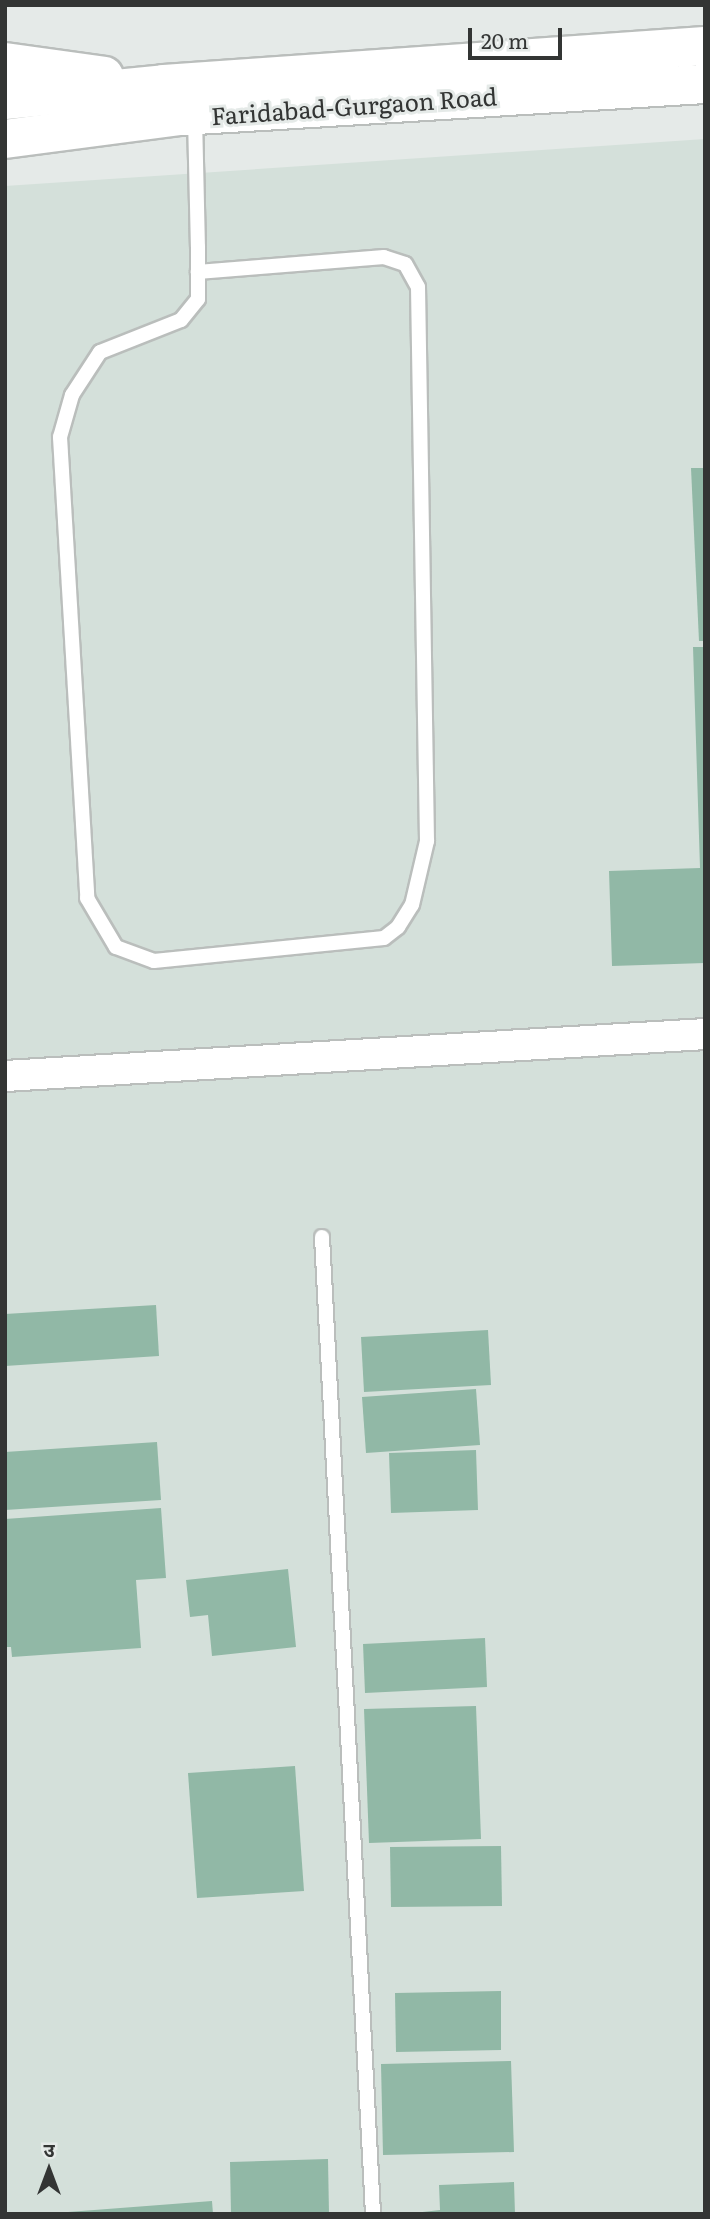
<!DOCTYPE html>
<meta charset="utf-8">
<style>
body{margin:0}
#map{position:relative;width:710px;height:2219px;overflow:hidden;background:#e5eae8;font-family:Literata,"Noto Sans Devanagari",serif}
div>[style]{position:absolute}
.built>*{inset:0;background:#d4e0da}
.building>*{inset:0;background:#91b8a6}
.roads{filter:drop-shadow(2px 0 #babebc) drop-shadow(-2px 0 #babebc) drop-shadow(0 2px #babebc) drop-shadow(0 -2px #babebc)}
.lane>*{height:14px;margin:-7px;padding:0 7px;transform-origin:7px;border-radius:7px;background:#fff}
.street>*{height:30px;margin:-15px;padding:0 15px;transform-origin:15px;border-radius:15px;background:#fff}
.secondary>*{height:38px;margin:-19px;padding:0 19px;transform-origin:19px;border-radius:19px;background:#fff}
span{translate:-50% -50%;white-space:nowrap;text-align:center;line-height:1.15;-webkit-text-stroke:6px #e5eae8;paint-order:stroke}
.street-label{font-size:24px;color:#333534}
.frame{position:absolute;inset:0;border:7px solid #333534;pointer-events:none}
.north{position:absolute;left:14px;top:2135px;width:70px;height:70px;-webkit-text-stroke:5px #e5eae8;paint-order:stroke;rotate:0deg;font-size:19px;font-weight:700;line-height:28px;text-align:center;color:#333534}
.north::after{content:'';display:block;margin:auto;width:24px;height:32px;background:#333534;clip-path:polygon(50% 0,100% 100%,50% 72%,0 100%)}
.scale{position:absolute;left:468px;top:28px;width:94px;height:32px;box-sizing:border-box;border:4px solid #333534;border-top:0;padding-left:9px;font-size:21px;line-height:24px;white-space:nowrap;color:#333534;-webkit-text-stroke:5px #e5eae8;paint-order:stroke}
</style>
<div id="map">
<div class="built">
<div style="clip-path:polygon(705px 139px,705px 2214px,5px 2214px,5px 186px)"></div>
</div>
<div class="building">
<div style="clip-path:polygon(691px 468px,705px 468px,705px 641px,699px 641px)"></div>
<div style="clip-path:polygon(693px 647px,705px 647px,705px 963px,612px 966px,609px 871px,700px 868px)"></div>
<div style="clip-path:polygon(156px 1305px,159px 1356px,5px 1366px,5px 1314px)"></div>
<div style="clip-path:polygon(488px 1330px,491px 1385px,364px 1392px,361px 1337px)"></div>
<div style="clip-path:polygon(476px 1389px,480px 1445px,366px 1453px,362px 1397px)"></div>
<div style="clip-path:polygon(157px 1442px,161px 1500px,5px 1510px,5px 1452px)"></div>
<div style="clip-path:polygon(476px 1450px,478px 1510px,391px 1513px,389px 1453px)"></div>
<div style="clip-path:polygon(161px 1508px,166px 1578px,136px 1580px,141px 1648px,12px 1657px,11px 1647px,5px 1647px,5px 1519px)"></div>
<div style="clip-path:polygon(288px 1569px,296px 1647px,212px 1656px,208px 1615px,190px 1617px,186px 1580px)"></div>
<div style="clip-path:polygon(485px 1638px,487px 1687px,365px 1693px,363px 1644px)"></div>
<div style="clip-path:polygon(476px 1706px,481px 1839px,369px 1843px,364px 1709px)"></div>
<div style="clip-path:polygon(295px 1766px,304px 1891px,197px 1898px,188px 1773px)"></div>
<div style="clip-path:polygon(501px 1846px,502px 1906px,391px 1907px,390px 1847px)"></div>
<div style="clip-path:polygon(501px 1991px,501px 2050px,396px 2052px,395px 1993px)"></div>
<div style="clip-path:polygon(511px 2061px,514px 2152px,383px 2155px,381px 2064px)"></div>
<div style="clip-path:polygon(328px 2159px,329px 2214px,231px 2214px,230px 2162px)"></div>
<div style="clip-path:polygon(514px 2182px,515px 2214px,405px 2214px,440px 2210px,439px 2185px)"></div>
<div style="clip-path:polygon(212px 2201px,213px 2214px,68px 2214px,68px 2212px)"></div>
</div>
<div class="roads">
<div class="lane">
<div style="left:195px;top:117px;width:130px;rotate:88.7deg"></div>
<div style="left:198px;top:247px;width:52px;rotate:90deg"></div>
<div style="left:198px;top:299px;width:27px;rotate:129deg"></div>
<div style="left:181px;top:320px;width:87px;rotate:158.4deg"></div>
<div style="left:100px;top:352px;width:51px;rotate:123.1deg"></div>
<div style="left:72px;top:395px;width:44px;rotate:105.9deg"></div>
<div style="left:60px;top:437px;width:462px;rotate:86.6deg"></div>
<div style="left:87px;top:898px;width:57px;rotate:59.4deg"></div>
<div style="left:116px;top:947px;width:40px;rotate:20.2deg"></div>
<div style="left:154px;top:961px;width:231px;rotate:-5.7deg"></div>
<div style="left:384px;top:938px;width:18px;rotate:-38deg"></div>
<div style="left:398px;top:927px;width:26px;rotate:-58deg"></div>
<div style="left:412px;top:905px;width:66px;rotate:-76.8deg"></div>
<div style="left:427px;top:841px;width:554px;rotate:-90.93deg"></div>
<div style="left:418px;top:287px;width:26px;rotate:-119deg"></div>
<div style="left:405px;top:264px;width:22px;rotate:-162deg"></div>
<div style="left:384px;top:257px;width:187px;rotate:175.4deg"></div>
<div style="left:322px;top:1237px;width:978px;rotate:87.01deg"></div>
</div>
<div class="street">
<div style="left:5px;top:1076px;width:701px;rotate:-3.43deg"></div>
</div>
<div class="secondary">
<div style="left:5px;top:62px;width:100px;rotate:8deg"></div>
<div style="left:5px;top:100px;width:160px;rotate:-5.7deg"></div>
<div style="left:164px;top:84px;width:542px;rotate:-4.02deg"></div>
<div style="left:5px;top:139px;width:177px;rotate:-7.5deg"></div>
<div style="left:180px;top:116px;width:526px;rotate:-3.49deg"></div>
</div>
</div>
<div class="street-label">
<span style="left:354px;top:105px;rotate:-4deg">Faridabad-Gurgaon Road</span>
</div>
<div class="frame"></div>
<div class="north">उ</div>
<div class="scale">20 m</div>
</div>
